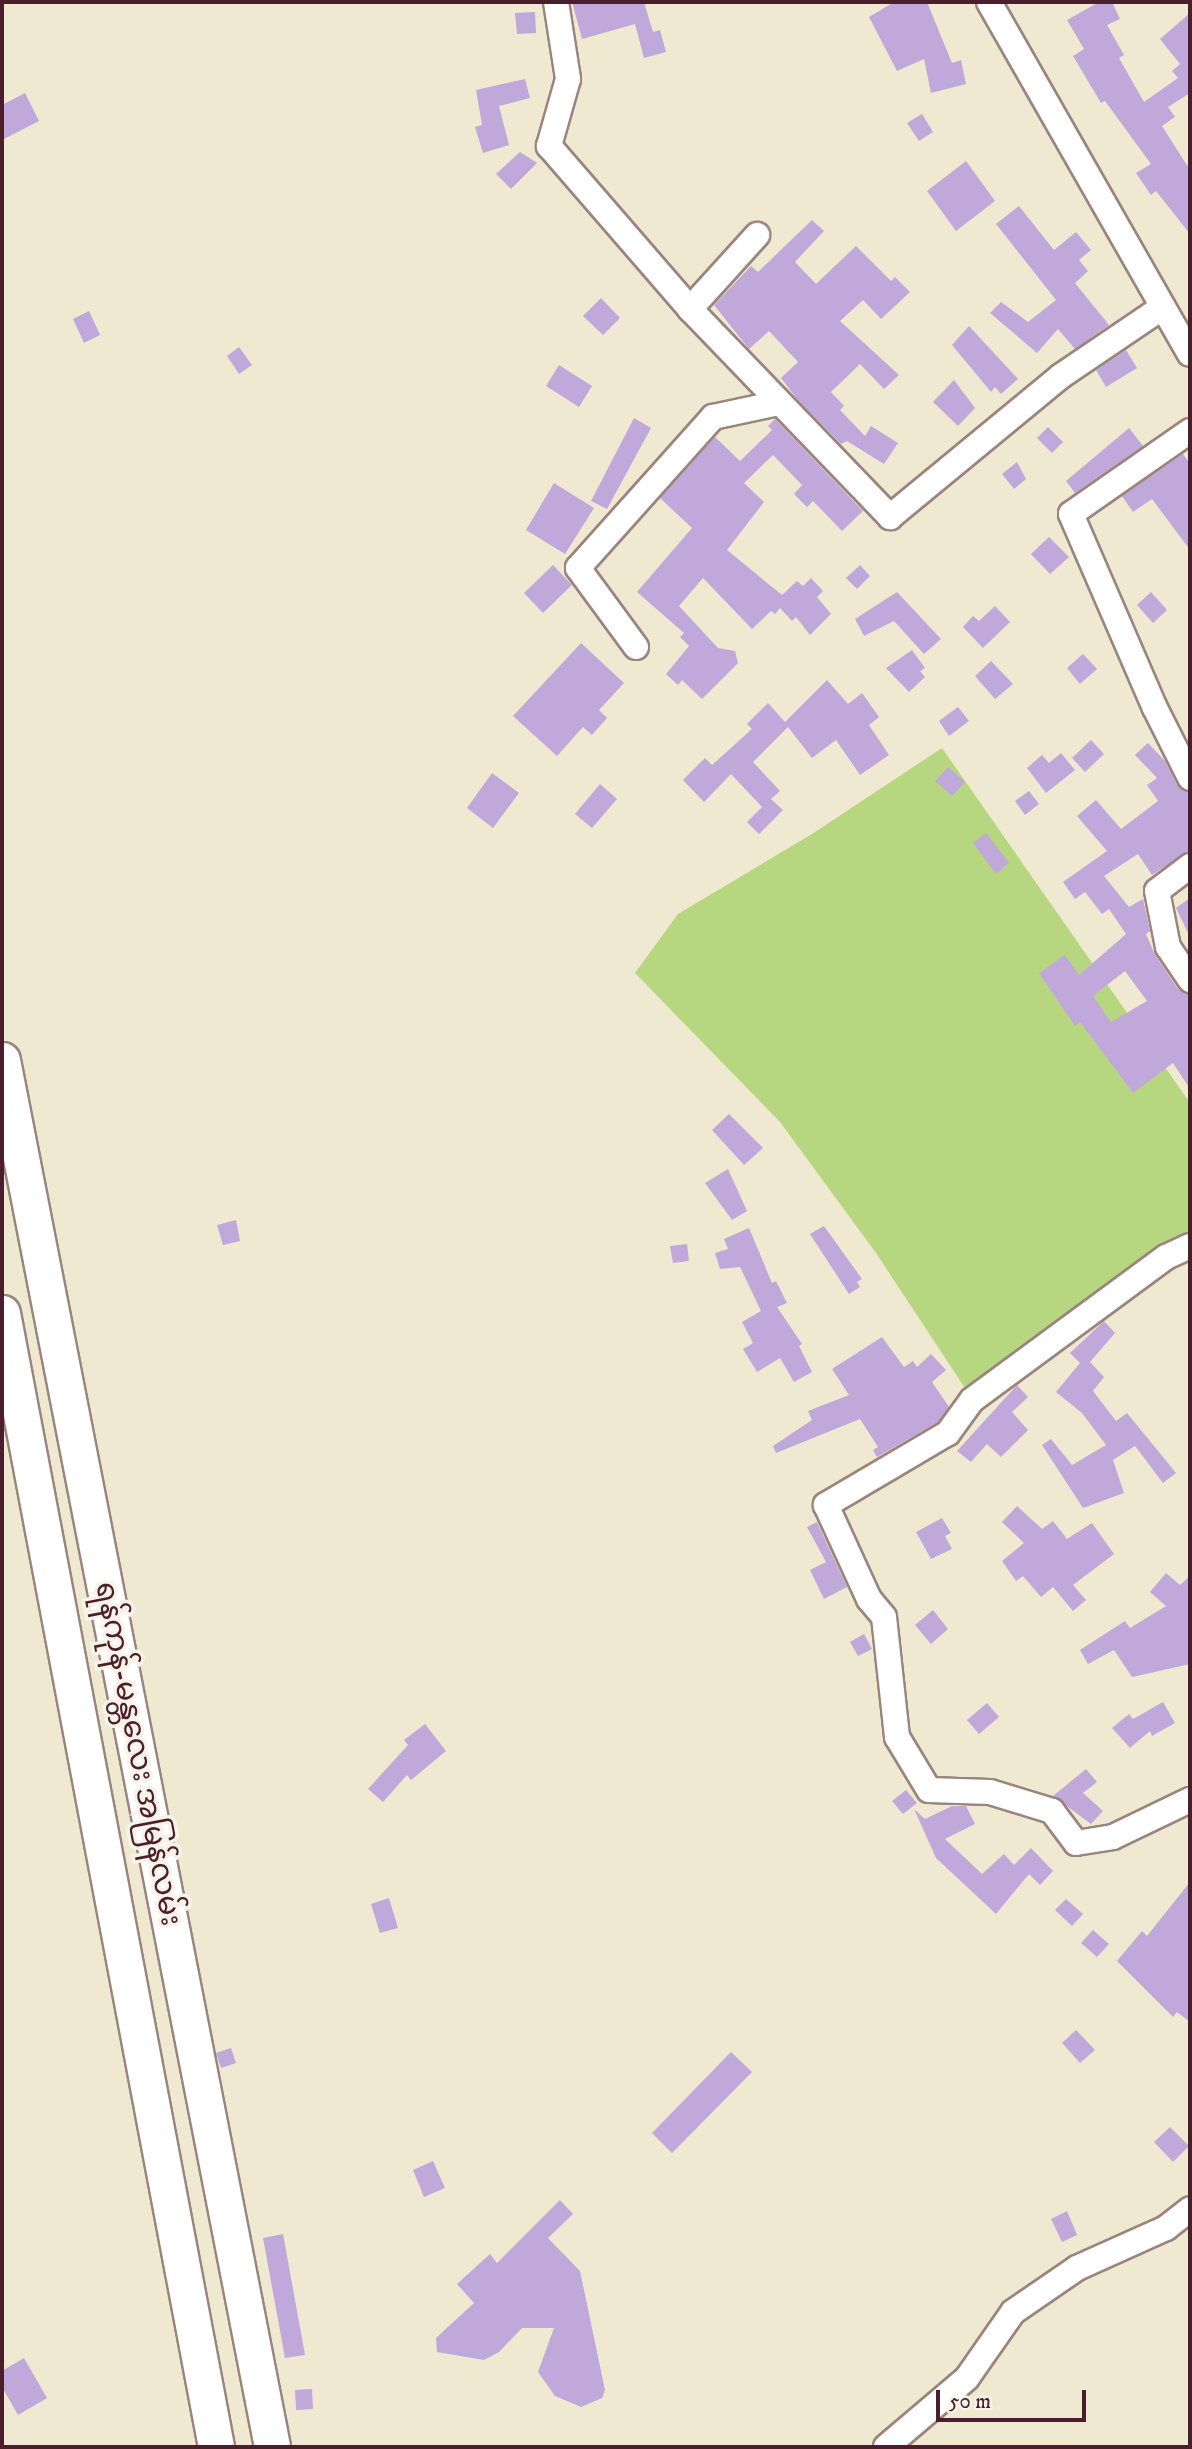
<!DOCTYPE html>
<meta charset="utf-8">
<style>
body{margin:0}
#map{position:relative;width:1192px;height:2449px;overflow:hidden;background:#efe9d1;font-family:"IM FELL DW Pica","Noto Sans Myanmar",serif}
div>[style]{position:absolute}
.green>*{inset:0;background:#b6d77f}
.building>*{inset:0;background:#c1a8da}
.roads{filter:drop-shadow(2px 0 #9c847e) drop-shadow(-2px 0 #9c847e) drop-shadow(0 2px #9c847e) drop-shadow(0 -2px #9c847e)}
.minor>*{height:24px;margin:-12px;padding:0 12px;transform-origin:12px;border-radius:12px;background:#fff}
.highway>*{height:35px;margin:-17.5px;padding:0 17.5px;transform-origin:17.5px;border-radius:17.5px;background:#fff}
span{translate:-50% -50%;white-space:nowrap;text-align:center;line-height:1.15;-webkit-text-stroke:7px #f7f3e8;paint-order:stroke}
.street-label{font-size:30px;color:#4a1f2b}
.frame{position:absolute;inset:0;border:4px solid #4a1f2b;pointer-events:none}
.scale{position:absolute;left:936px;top:2390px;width:150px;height:32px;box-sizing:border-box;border:4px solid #4a1f2b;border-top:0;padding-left:9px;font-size:21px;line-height:24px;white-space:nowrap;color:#4a1f2b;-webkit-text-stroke:5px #f7f3e8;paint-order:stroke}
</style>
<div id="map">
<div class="green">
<div style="clip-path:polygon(942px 748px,1190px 1103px,1190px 1232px,967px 1391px,876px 1253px,780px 1122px,635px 973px,678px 914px,812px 834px)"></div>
</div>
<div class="building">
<div style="clip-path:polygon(572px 2px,644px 2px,653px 32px,660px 30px,666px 52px,644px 58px,635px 24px,582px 39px)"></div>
<div style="clip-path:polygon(894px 2px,927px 2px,952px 63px,961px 60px,966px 84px,931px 93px,924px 59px,897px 71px,869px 17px)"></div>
<div style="clip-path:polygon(1099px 2px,1112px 2px,1120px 19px,1107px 25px,1124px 55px,1119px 58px,1144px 102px,1178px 78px,1172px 71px,1180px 64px,1160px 39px,1190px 13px,1190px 93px,1168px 107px,1175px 117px,1162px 126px,1190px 170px,1190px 234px,1156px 191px,1151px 195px,1136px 173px,1151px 164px,1105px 101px,1101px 103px,1073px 56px,1084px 49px,1067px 20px)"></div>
<div style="clip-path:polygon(535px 12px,536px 33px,517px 34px,515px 13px)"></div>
<div style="clip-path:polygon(525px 79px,530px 98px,499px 106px,509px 145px,483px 153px,475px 127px,482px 125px,476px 90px)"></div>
<div style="clip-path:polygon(25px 93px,39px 121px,2px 140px,2px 105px)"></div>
<div style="clip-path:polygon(922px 114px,933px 132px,919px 141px,907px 123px)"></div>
<div style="clip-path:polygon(520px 152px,537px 163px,511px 189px,496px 174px)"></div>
<div style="clip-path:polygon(966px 161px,995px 201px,956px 231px,927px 191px)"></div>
<div style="clip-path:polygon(1019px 206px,1054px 250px,1076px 232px,1091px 250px,1079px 260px,1088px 271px,1075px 283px,1109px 325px,1075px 349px,1058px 329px,1037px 353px,990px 313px,1001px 302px,1028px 322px,1056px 300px,996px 224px)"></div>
<div style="clip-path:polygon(812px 220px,824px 231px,795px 262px,816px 284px,856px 246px,891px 281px,895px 277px,910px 292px,881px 319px,863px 300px,840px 321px,899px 375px,884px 389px,860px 364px,831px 392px,844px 406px,840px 410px,865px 436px,871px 426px,898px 443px,884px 464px,847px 441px,841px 444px,797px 399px,781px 378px,798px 362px,769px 331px,749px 349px,714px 305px,751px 266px,758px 272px)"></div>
<div style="clip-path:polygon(601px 298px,620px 318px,603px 335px,583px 316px)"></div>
<div style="clip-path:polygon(89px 311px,100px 335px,84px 343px,73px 319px)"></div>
<div style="clip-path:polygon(969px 326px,1018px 379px,1001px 394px,995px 387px,991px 392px,952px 345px)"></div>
<div style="clip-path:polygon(239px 347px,252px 365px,239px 374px,227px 356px)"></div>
<div style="clip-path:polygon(1126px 350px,1137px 368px,1106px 387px,1096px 370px)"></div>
<div style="clip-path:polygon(559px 365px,592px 386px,579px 407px,546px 386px)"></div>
<div style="clip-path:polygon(954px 380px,975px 408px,958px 426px,933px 402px)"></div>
<div style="clip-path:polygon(634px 418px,651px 428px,607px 509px,591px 501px)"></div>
<div style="clip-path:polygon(775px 419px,863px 511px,842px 531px,813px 501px,807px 507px,794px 494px,802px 485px,773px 455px,744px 483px,764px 502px,727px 550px,782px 595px,797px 581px,803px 586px,811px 578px,823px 591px,817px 597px,831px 614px,810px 635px,796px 617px,792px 621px,780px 608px,775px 614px,771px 611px,752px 629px,703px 578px,679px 606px,718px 648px,735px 651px,738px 663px,702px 699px,682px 680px,678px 685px,666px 674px,689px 646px,680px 637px,684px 633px,637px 592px,692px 528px,660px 498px,715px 437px,740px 461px,772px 430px,768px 426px)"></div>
<div style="clip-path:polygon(1048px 427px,1063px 442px,1052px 453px,1037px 438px)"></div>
<div style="clip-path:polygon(1129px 428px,1143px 446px,1075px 493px,1066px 481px)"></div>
<div style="clip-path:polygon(1183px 454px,1190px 464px,1190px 550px,1152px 499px,1133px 512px,1122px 496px)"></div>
<div style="clip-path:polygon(1017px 462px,1026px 479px,1014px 489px,1002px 474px)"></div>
<div style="clip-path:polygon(554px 483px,594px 508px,565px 554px,526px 530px)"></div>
<div style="clip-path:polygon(1049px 537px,1069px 557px,1050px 574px,1031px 554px)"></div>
<div style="clip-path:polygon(553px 565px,572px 585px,543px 613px,524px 593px)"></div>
<div style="clip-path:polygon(860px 565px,870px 576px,857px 589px,846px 578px)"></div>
<div style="clip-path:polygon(897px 592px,941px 639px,924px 654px,894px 621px,864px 636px,855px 619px)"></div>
<div style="clip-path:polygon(1151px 592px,1167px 610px,1153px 623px,1137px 605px)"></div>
<div style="clip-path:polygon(995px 606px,1010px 622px,983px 648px,963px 627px,973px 616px,979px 621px)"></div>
<div style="clip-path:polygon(581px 643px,624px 683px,599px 710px,607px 718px,592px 735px,583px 727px,557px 756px,513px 716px)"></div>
<div style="clip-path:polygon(912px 650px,925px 668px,920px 671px,925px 677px,909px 692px,886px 668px)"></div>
<div style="clip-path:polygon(1083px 654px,1097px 669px,1080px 684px,1067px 668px)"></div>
<div style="clip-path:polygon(991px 661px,1013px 684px,995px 699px,975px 676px)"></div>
<div style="clip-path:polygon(827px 680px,848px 704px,862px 693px,879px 717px,869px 725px,889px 755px,860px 775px,836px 740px,812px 758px,788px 727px,753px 762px,780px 791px,771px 799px,783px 810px,759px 834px,747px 822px,762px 807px,731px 774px,704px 802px,683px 780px,705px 758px,712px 765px,752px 729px,747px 724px,768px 703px,785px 722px)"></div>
<div style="clip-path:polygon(958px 707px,969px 721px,949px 736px,939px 721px)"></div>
<div style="clip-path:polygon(1091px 740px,1104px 754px,1085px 772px,1072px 758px)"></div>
<div style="clip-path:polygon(evenodd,1148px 743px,1165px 761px,1177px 785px,1190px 793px,1190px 850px,1152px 875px,1138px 854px,1104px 876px,1129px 907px,1143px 899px,1150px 931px,1146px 934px,1155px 955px,1178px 989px,1190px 995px,1190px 1089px,1173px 1063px,1133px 1093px,1080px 1022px,1075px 1026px,1039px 973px,1065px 955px,1079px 975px,1126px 934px,1109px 909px,1102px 914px,1085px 892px,1075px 899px,1063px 882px,1107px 851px,1077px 816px,1096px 800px,1121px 829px,1158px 801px,1147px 785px,1157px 778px,1135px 755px,1148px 743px,1125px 971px,1147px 1001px,1111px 1022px,1093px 996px,1125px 971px)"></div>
<div style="clip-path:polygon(1061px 753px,1075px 770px,1046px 793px,1027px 768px,1042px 755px,1049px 763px)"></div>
<div style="clip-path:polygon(948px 767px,965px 782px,952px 796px,935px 781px)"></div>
<div style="clip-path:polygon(492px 773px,519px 793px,493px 828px,467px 808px)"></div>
<div style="clip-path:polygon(600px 784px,617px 799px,592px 828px,575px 814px)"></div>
<div style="clip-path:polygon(1029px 791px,1039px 804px,1025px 815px,1015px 801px)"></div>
<div style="clip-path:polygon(986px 833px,1009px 863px,996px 874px,973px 843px)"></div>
<div style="clip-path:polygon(1190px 898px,1190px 937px,1176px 908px)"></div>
<div style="clip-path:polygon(729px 1114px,763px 1148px,744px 1165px,712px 1130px)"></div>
<div style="clip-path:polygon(728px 1169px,747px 1211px,732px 1220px,705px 1183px)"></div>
<div style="clip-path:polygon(236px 1220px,240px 1241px,223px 1245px,217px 1225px)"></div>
<div style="clip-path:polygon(824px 1226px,862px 1279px,857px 1282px,860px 1287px,849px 1294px,810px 1234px)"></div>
<div style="clip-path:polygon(749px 1228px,772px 1283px,776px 1281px,787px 1303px,777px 1307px,802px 1344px,799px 1346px,812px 1372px,794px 1382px,780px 1358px,757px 1372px,743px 1349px,753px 1343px,742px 1322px,761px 1311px,740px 1267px,720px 1269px,715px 1253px,728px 1249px,724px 1239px)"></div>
<div style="clip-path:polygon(687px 1244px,689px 1261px,673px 1263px,670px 1246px)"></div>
<div style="clip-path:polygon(1104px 1321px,1115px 1333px,1090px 1362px,1104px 1377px,1093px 1391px,1116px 1421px,1127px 1413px,1176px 1473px,1163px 1483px,1135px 1446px,1113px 1460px,1124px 1493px,1083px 1508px,1042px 1445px,1051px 1439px,1072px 1465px,1106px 1445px,1082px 1413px,1056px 1392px,1080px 1363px,1070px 1353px)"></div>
<div style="clip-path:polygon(882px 1337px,904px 1367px,913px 1361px,917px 1367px,931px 1354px,946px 1370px,932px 1382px,949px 1407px,938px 1422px,877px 1457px,873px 1450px,878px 1447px,860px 1419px,776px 1453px,773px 1446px,812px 1420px,808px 1411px,849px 1395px,832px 1369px)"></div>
<div style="clip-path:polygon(1017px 1385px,1028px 1397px,1012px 1412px,1028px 1430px,1001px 1457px,987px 1444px,971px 1462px,957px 1451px)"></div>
<div style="clip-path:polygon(1017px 1506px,1042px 1529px,1053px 1521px,1067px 1539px,1092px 1523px,1114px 1554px,1073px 1585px,1086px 1600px,1073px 1611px,1053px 1587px,1041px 1597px,1023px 1576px,1016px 1581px,1002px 1561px,1024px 1543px,1002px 1522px)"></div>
<div style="clip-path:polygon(942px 1518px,951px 1533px,945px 1536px,952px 1549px,931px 1559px,916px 1532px)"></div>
<div style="clip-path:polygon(817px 1522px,847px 1587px,824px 1599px,810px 1570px,826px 1562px,807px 1527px)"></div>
<div style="clip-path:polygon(1166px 1573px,1180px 1585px,1190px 1576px,1190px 1664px,1132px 1677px,1114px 1650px,1088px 1664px,1080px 1650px,1125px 1621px,1130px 1628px,1166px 1606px,1150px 1592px)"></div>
<div style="clip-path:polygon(933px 1610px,948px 1629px,931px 1644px,915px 1625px)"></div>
<div style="clip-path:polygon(864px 1634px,872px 1649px,858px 1656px,850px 1642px)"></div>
<div style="clip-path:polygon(1163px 1702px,1175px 1723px,1152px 1736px,1150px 1731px,1130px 1748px,1112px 1728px,1129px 1714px,1133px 1719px)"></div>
<div style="clip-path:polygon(987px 1703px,999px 1717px,979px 1734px,967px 1720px)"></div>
<div style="clip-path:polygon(425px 1724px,446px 1751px,411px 1780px,407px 1775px,383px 1802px,368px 1789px,408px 1745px,404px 1740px)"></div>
<div style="clip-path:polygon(1086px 1769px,1097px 1782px,1083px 1793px,1103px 1811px,1091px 1824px,1053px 1796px)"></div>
<div style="clip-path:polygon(906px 1790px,917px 1803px,903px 1814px,892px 1801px)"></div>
<div style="clip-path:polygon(952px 1806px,966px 1806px,975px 1824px,945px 1839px,982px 1874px,1004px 1854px,1014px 1865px,1031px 1848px,1053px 1871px,1040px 1885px,1029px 1874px,996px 1914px,936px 1858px,914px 1809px,925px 1819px)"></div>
<div style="clip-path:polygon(1190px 1882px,1190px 2022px,1177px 2012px,1173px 2017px,1117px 1961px,1142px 1931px,1147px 1936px)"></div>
<div style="clip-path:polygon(389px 1898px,398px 1928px,380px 1933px,371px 1904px)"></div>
<div style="clip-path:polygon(1066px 1899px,1083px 1914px,1072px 1926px,1055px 1910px)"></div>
<div style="clip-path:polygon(1093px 1930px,1109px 1944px,1097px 1957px,1081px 1943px)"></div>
<div style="clip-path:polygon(1076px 2030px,1095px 2050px,1080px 2063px,1062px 2043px)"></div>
<div style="clip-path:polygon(231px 2048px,236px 2063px,221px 2068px,216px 2053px)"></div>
<div style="clip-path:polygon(731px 2052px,752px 2072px,672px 2153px,652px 2133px)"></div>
<div style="clip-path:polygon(1170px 2127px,1189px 2146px,1173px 2162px,1154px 2142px)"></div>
<div style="clip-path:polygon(433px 2161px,445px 2188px,424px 2197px,413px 2170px)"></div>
<div style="clip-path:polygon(560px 2200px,573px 2214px,548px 2238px,580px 2271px,605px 2390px,602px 2398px,581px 2407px,555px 2396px,538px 2372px,554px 2328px,522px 2328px,499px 2352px,484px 2360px,437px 2352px,436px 2338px,474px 2303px,457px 2284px,490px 2254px,497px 2263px)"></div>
<div style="clip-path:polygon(1067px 2211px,1077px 2235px,1062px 2242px,1051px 2219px)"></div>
<div style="clip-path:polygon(283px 2234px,305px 2355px,285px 2358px,263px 2238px)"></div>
<div style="clip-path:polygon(24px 2358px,47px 2398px,18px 2415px,2px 2387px,2px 2371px)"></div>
<div style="clip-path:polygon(312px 2389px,313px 2409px,296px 2410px,295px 2390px)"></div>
</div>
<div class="roads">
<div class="minor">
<div style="left:556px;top:2px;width:78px;rotate:81.1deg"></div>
<div style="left:568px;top:79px;width:70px;rotate:105.8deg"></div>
<div style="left:549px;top:146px;width:216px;rotate:49.1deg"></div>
<div style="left:690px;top:309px;width:289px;rotate:46.1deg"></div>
<div style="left:890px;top:517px;width:222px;rotate:-39.5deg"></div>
<div style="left:1061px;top:376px;width:123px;rotate:-34.1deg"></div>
<div style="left:989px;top:2px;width:405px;rotate:60.3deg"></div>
<div style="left:690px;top:309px;width:100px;rotate:-47.8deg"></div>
<div style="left:1190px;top:431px;width:145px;rotate:145.1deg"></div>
<div style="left:1071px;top:514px;width:211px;rotate:66.6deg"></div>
<div style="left:1155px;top:708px;width:78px;rotate:63.4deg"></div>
<div style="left:636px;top:647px;width:98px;rotate:-126.3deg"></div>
<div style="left:578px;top:568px;width:203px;rotate:-48.2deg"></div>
<div style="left:713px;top:417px;width:67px;rotate:-12deg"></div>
<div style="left:1190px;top:866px;width:41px;rotate:142.9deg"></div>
<div style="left:1157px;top:891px;width:57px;rotate:78.9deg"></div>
<div style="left:1168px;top:947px;width:40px;rotate:56deg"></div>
<div style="left:1190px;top:1246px;width:26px;rotate:155deg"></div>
<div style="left:1166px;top:1257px;width:241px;rotate:143.6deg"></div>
<div style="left:972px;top:1400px;width:41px;rotate:126deg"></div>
<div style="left:948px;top:1433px;width:142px;rotate:149.5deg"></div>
<div style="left:826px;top:1505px;width:103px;rotate:65.4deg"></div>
<div style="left:869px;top:1599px;width:23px;rotate:50deg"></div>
<div style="left:884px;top:1617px;width:121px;rotate:83.8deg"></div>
<div style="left:897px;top:1737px;width:62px;rotate:58.9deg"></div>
<div style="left:929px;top:1790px;width:61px;rotate:1.9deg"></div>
<div style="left:990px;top:1792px;width:65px;rotate:17deg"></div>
<div style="left:1052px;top:1811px;width:40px;rotate:53deg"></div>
<div style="left:1076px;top:1843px;width:37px;rotate:-9deg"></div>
<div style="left:1113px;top:1837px;width:85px;rotate:-25.7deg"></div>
<div style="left:886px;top:2447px;width:106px;rotate:-40.4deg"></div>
<div style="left:967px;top:2378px;width:80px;rotate:-55.1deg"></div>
<div style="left:1013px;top:2312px;width:78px;rotate:-34.5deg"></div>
<div style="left:1077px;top:2268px;width:98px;rotate:-24.2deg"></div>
<div style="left:1166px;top:2228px;width:31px;rotate:-38deg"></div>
</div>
<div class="highway">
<div style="left:2px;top:1060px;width:1413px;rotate:78.98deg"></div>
<div style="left:2px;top:1313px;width:1154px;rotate:79.31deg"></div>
</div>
</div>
<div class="street-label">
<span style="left:137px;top:1754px;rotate:79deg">ရန်ကုန်-မန္တလေး အမြန်လမ်း</span>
</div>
<div class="frame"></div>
<div class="scale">50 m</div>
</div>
